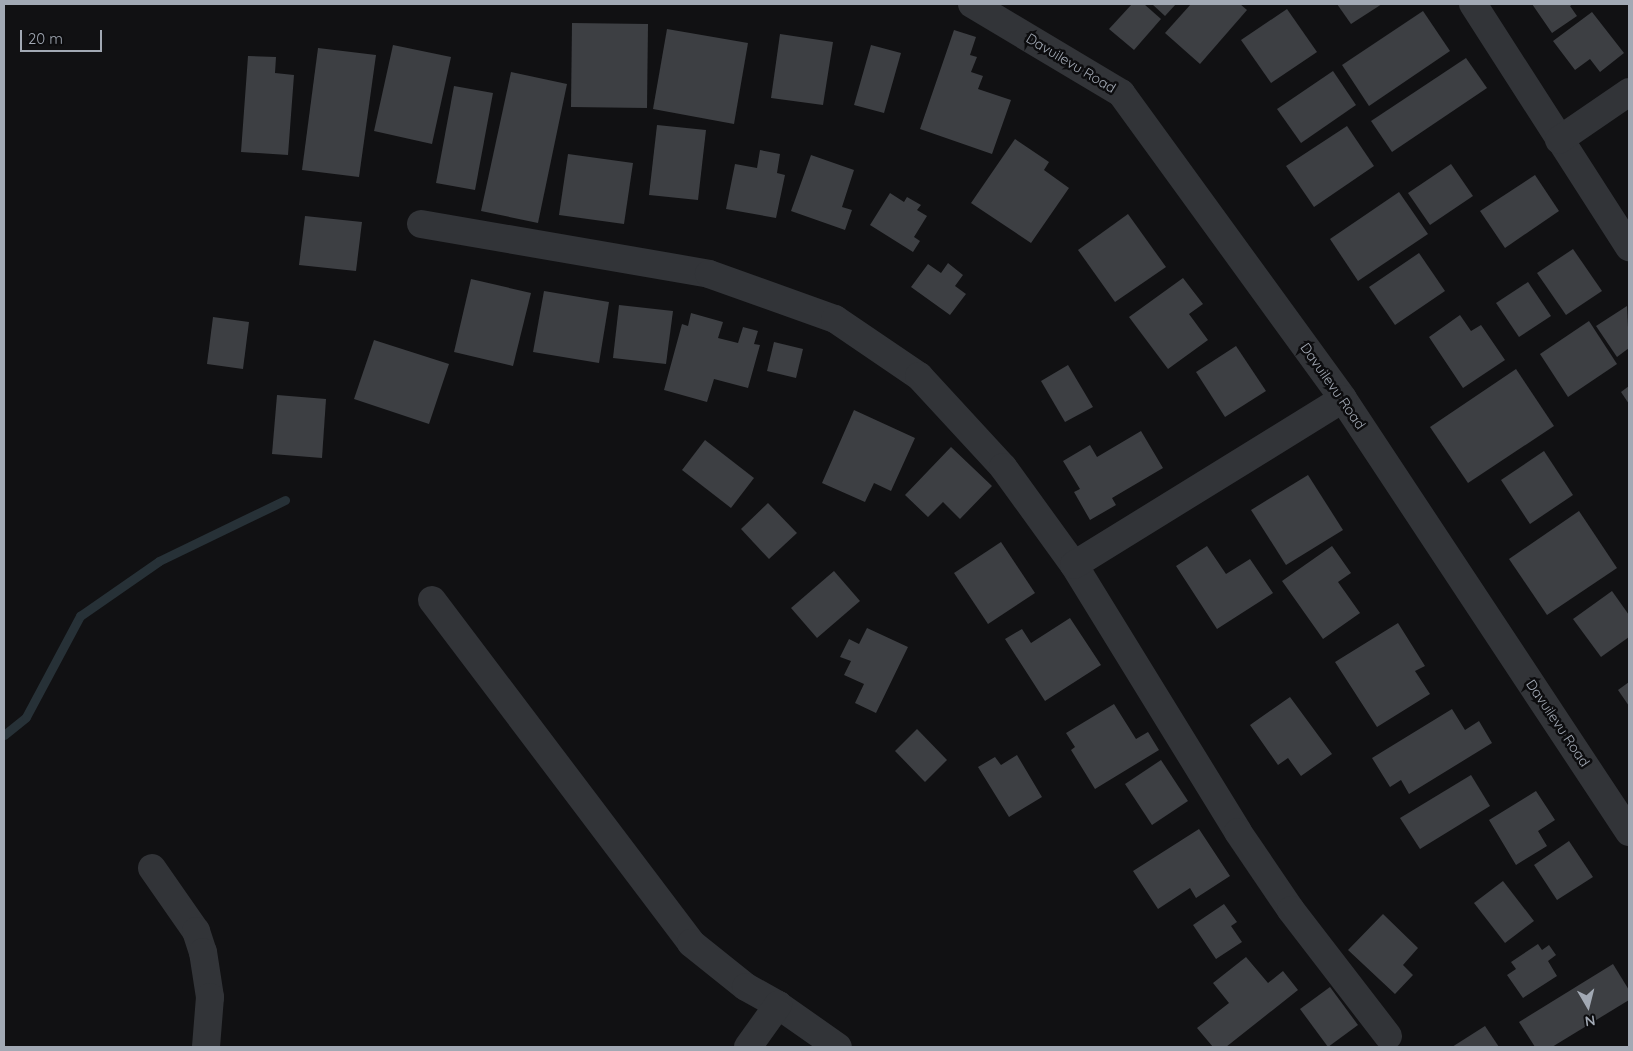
<!DOCTYPE html>
<style>
body{margin:0}
#map{position:relative;width:1633px;height:1051px;overflow:hidden;background:#111113;font-family:Quicksand,sans-serif}
div>[style]{position:absolute}
.stream>*{height:9px;margin:-4.5px;padding:0 4.5px;transform-origin:4.5px;border-radius:4.5px;background:#273137}
.building>*{inset:0;background:#3d3f43}
.minor>*{height:28px;margin:-14px;padding:0 14px;transform-origin:14px;border-radius:14px;background:#323438}
span{translate:-50% -50%;white-space:nowrap;text-align:center;line-height:1.15;-webkit-text-stroke:5px #0c0c0e;paint-order:stroke}
.street-label{font-size:14px;color:#a2a9b4}
.frame{position:absolute;inset:0;border:5px solid #a2a9b4;pointer-events:none}
.north{position:absolute;left:1563px;top:981px;width:50px;height:50px;-webkit-text-stroke:4px #0c0c0e;paint-order:stroke;rotate:172deg;font-size:14px;font-weight:700;line-height:20px;text-align:center;color:#a2a9b4}
.north::after{content:'';display:block;margin:auto;width:18px;height:22px;background:#a2a9b4;clip-path:polygon(50% 0,100% 100%,50% 72%,0 100%)}
.scale{position:absolute;left:20px;top:30px;width:82px;height:22px;box-sizing:border-box;border:2px solid #a2a9b4;border-top:0;padding-left:6px;font-size:15px;line-height:18px;white-space:nowrap;color:#a2a9b4;-webkit-text-stroke:4px #0c0c0e;paint-order:stroke}
</style>
<div id="map">
<div class="stream">
<div style="left:4px;top:735px;width:28px;rotate:-39deg"></div>
<div style="left:26px;top:717px;width:115px;rotate:-61.9deg"></div>
<div style="left:80px;top:616px;width:96px;rotate:-34.8deg"></div>
<div style="left:159px;top:561px;width:140px;rotate:-25.8deg"></div>
</div>
<div class="building">
<div style="clip-path:polygon(1132px 4px,1144px 4px,1161px 19px,1134px 50px,1109px 29px)"></div>
<div style="clip-path:polygon(1152px 4px,1176px 4px,1165px 16px)"></div>
<div style="clip-path:polygon(1191px 4px,1240px 4px,1247px 10px,1200px 64px,1165px 33px)"></div>
<div style="clip-path:polygon(1337px 4px,1382px 4px,1351px 24px)"></div>
<div style="clip-path:polygon(1532px 4px,1573px 4px,1570px 6px,1577px 16px,1552px 33px)"></div>
<div style="clip-path:polygon(1287px 9px,1317px 52px,1271px 83px,1241px 40px)"></div>
<div style="clip-path:polygon(1423px 11px,1450px 51px,1369px 106px,1342px 65px)"></div>
<div style="clip-path:polygon(1592px 12px,1624px 53px,1600px 72px,1590px 59px,1575px 70px,1553px 41px)"></div>
<div style="clip-path:polygon(572px 23px,648px 24px,647px 108px,571px 107px)"></div>
<div style="clip-path:polygon(667px 29px,748px 43px,734px 124px,653px 109px)"></div>
<div style="clip-path:polygon(954px 30px,976px 37px,970px 55px,977px 57px,971px 72px,983px 76px,978px 89px,1011px 100px,992px 154px,920px 129px)"></div>
<div style="clip-path:polygon(780px 34px,833px 42px,823px 105px,771px 98px)"></div>
<div style="clip-path:polygon(393px 45px,451px 57px,432px 144px,374px 131px)"></div>
<div style="clip-path:polygon(871px 45px,901px 53px,884px 113px,854px 105px)"></div>
<div style="clip-path:polygon(318px 48px,376px 55px,359px 177px,302px 170px)"></div>
<div style="clip-path:polygon(248px 56px,276px 57px,275px 73px,294px 75px,288px 155px,241px 152px)"></div>
<div style="clip-path:polygon(1466px 58px,1487px 88px,1392px 152px,1371px 121px)"></div>
<div style="clip-path:polygon(1333px 71px,1356px 105px,1301px 143px,1277px 109px)"></div>
<div style="clip-path:polygon(511px 72px,567px 84px,538px 223px,481px 211px)"></div>
<div style="clip-path:polygon(454px 86px,493px 93px,475px 190px,436px 183px)"></div>
<div style="clip-path:polygon(657px 125px,706px 130px,698px 200px,649px 195px)"></div>
<div style="clip-path:polygon(1347px 126px,1374px 166px,1314px 207px,1286px 166px)"></div>
<div style="clip-path:polygon(1015px 139px,1049px 162px,1044px 170px,1069px 188px,1031px 243px,971px 203px)"></div>
<div style="clip-path:polygon(760px 150px,780px 154px,777px 173px,785px 175px,776px 218px,726px 209px,735px 164px,757px 168px)"></div>
<div style="clip-path:polygon(568px 154px,633px 163px,624px 224px,559px 215px)"></div>
<div style="clip-path:polygon(811px 155px,854px 170px,842px 207px,852px 210px,845px 230px,791px 211px)"></div>
<div style="clip-path:polygon(1451px 164px,1473px 196px,1430px 225px,1408px 193px)"></div>
<div style="clip-path:polygon(1535px 175px,1559px 211px,1505px 248px,1480px 211px)"></div>
<div style="clip-path:polygon(1399px 192px,1428px 234px,1358px 281px,1330px 239px)"></div>
<div style="clip-path:polygon(890px 193px,904px 202px,907px 197px,921px 205px,917px 210px,927px 216px,914px 237px,920px 241px,913px 252px,870px 225px)"></div>
<div style="clip-path:polygon(1128px 214px,1166px 267px,1115px 302px,1078px 250px)"></div>
<div style="clip-path:polygon(305px 216px,362px 222px,356px 271px,299px 265px)"></div>
<div style="clip-path:polygon(1573px 249px,1602px 291px,1566px 315px,1537px 273px)"></div>
<div style="clip-path:polygon(1419px 253px,1445px 291px,1395px 325px,1369px 287px)"></div>
<div style="clip-path:polygon(948px 263px,963px 275px,955px 286px,966px 294px,950px 315px,911px 287px,928px 264px,941px 273px)"></div>
<div style="clip-path:polygon(1183px 278px,1203px 304px,1189px 314px,1208px 340px,1168px 369px,1129px 317px)"></div>
<div style="clip-path:polygon(471px 279px,531px 293px,513px 366px,454px 352px)"></div>
<div style="clip-path:polygon(1528px 282px,1551px 316px,1519px 337px,1496px 303px)"></div>
<div style="clip-path:polygon(544px 291px,609px 302px,599px 363px,533px 352px)"></div>
<div style="clip-path:polygon(619px 305px,673px 311px,666px 364px,613px 358px)"></div>
<div style="clip-path:polygon(1627px 306px,1629px 348px,1617px 357px,1596px 326px)"></div>
<div style="clip-path:polygon(691px 313px,723px 322px,718px 338px,738px 343px,743px 327px,758px 331px,754px 344px,760px 345px,748px 388px,714px 379px,707px 402px,664px 390px,682px 324px,688px 326px)"></div>
<div style="clip-path:polygon(1460px 315px,1471px 331px,1481px 325px,1505px 360px,1463px 388px,1429px 337px)"></div>
<div style="clip-path:polygon(213px 317px,249px 322px,243px 369px,207px 364px)"></div>
<div style="clip-path:polygon(1589px 321px,1617px 364px,1568px 397px,1540px 354px)"></div>
<div style="clip-path:polygon(374px 340px,449px 364px,429px 424px,354px 399px)"></div>
<div style="clip-path:polygon(774px 342px,803px 349px,796px 378px,767px 371px)"></div>
<div style="clip-path:polygon(1236px 346px,1266px 391px,1225px 417px,1196px 372px)"></div>
<div style="clip-path:polygon(1068px 365px,1093px 407px,1065px 422px,1041px 381px)"></div>
<div style="clip-path:polygon(1516px 369px,1554px 426px,1468px 483px,1430px 427px)"></div>
<div style="clip-path:polygon(1629px 386px,1629px 404px,1621px 392px)"></div>
<div style="clip-path:polygon(277px 395px,326px 399px,322px 458px,272px 454px)"></div>
<div style="clip-path:polygon(854px 410px,915px 438px,891px 491px,874px 483px,865px 502px,822px 483px)"></div>
<div style="clip-path:polygon(1141px 431px,1163px 468px,1112px 498px,1116px 505px,1090px 520px,1074px 492px,1080px 489px,1063px 461px,1090px 445px,1097px 457px)"></div>
<div style="clip-path:polygon(705px 440px,754px 478px,731px 508px,682px 470px)"></div>
<div style="clip-path:polygon(951px 447px,992px 486px,960px 519px,943px 502px,928px 517px,905px 495px)"></div>
<div style="clip-path:polygon(1544px 451px,1573px 495px,1530px 524px,1501px 480px)"></div>
<div style="clip-path:polygon(1308px 475px,1343px 530px,1286px 565px,1251px 510px)"></div>
<div style="clip-path:polygon(768px 503px,797px 533px,769px 559px,741px 529px)"></div>
<div style="clip-path:polygon(1579px 511px,1617px 568px,1547px 615px,1509px 559px)"></div>
<div style="clip-path:polygon(1001px 542px,1035px 593px,988px 624px,954px 573px)"></div>
<div style="clip-path:polygon(1207px 546px,1226px 574px,1250px 559px,1273px 593px,1217px 629px,1176px 566px)"></div>
<div style="clip-path:polygon(1332px 546px,1351px 573px,1338px 582px,1360px 613px,1323px 639px,1282px 581px)"></div>
<div style="clip-path:polygon(834px 571px,860px 601px,817px 638px,791px 608px)"></div>
<div style="clip-path:polygon(1612px 591px,1629px 615px,1629px 637px,1601px 657px,1573px 619px)"></div>
<div style="clip-path:polygon(1070px 618px,1101px 665px,1045px 701px,1005px 639px,1022px 629px,1031px 643px)"></div>
<div style="clip-path:polygon(1398px 623px,1425px 666px,1415px 671px,1430px 694px,1377px 727px,1335px 662px)"></div>
<div style="clip-path:polygon(867px 628px,908px 647px,876px 713px,855px 703px,864px 684px,844px 675px,851px 661px,840px 657px,849px 639px,859px 644px)"></div>
<div style="clip-path:polygon(1629px 682px,1629px 706px,1618px 690px)"></div>
<div style="clip-path:polygon(1290px 697px,1332px 754px,1301px 776px,1288px 758px,1278px 765px,1250px 725px)"></div>
<div style="clip-path:polygon(1114px 704px,1136px 739px,1148px 732px,1159px 750px,1095px 789px,1071px 750px,1075px 747px,1066px 733px)"></div>
<div style="clip-path:polygon(1452px 709px,1465px 730px,1479px 721px,1492px 743px,1409px 794px,1401px 780px,1390px 787px,1372px 758px)"></div>
<div style="clip-path:polygon(917px 729px,947px 760px,925px 782px,895px 751px)"></div>
<div style="clip-path:polygon(1017px 755px,1042px 797px,1009px 817px,978px 767px,995px 757px,1001px 765px)"></div>
<div style="clip-path:polygon(1161px 760px,1188px 801px,1152px 825px,1125px 784px)"></div>
<div style="clip-path:polygon(1471px 775px,1490px 806px,1420px 849px,1400px 818px)"></div>
<div style="clip-path:polygon(1536px 791px,1555px 820px,1538px 831px,1547px 846px,1516px 865px,1489px 820px)"></div>
<div style="clip-path:polygon(1199px 829px,1230px 876px,1196px 898px,1190px 888px,1158px 909px,1133px 871px)"></div>
<div style="clip-path:polygon(1569px 841px,1593px 877px,1557px 900px,1534px 865px)"></div>
<div style="clip-path:polygon(1503px 881px,1534px 921px,1505px 943px,1474px 903px)"></div>
<div style="clip-path:polygon(1224px 904px,1237px 922px,1231px 926px,1242px 942px,1216px 959px,1193px 925px)"></div>
<div style="clip-path:polygon(1383px 914px,1418px 948px,1403px 965px,1413px 975px,1395px 994px,1348px 950px)"></div>
<div style="clip-path:polygon(1538px 944px,1542px 950px,1549px 945px,1556px 955px,1548px 961px,1557px 976px,1523px 998px,1507px 975px,1516px 969px,1511px 962px)"></div>
<div style="clip-path:polygon(1246px 957px,1268px 983px,1283px 971px,1298px 990px,1226px 1047px,1213px 1047px,1197px 1028px,1229px 1003px,1213px 983px)"></div>
<div style="clip-path:polygon(1613px 964px,1629px 990px,1629px 1000px,1552px 1047px,1535px 1047px,1519px 1022px)"></div>
<div style="clip-path:polygon(1330px 987px,1358px 1025px,1328px 1047px,1300px 1009px)"></div>
<div style="clip-path:polygon(1485px 1026px,1499px 1047px,1452px 1047px)"></div>
</div>
<div class="minor">
<div style="left:972px;top:4px;width:174px;rotate:30.9deg"></div>
<div style="left:1121px;top:93px;width:378px;rotate:54deg"></div>
<div style="left:1343px;top:399px;width:519px;rotate:56.55deg"></div>
<div style="left:1473px;top:4px;width:289px;rotate:57.3deg"></div>
<div style="left:1559px;top:140px;width:85px;rotate:-34.4deg"></div>
<div style="left:421px;top:224px;width:292px;rotate:9.8deg"></div>
<div style="left:709px;top:274px;width:134px;rotate:19.7deg"></div>
<div style="left:835px;top:319px;width:102px;rotate:34.2deg"></div>
<div style="left:919px;top:376px;width:124px;rotate:47.3deg"></div>
<div style="left:1003px;top:467px;width:121px;rotate:54.1deg"></div>
<div style="left:1074px;top:565px;width:313px;rotate:58.4deg"></div>
<div style="left:1238px;top:832px;width:94px;rotate:55.8deg"></div>
<div style="left:1291px;top:910px;width:159px;rotate:52.4deg"></div>
<div style="left:1074px;top:565px;width:316px;rotate:-31.7deg"></div>
<div style="left:432px;top:600px;width:430px;rotate:52.9deg"></div>
<div style="left:691px;top:943px;width:70px;rotate:38.7deg"></div>
<div style="left:746px;top:987px;width:37px;rotate:29deg"></div>
<div style="left:778px;top:1005px;width:73px;rotate:35deg"></div>
<div style="left:152px;top:868px;width:77px;rotate:55.1deg"></div>
<div style="left:196px;top:931px;width:22px;rotate:72deg"></div>
<div style="left:203px;top:952px;width:46px;rotate:81.2deg"></div>
<div style="left:210px;top:997px;width:50px;rotate:94.6deg"></div>
<div style="left:748px;top:1047px;width:52px;rotate:-54.5deg"></div>
</div>
<div class="street-label">
<span style="left:1071px;top:63px;rotate:31deg">Davuilevu Road</span>
<span style="left:1333px;top:386px;rotate:55deg">Davuilevu Road</span>
<span style="left:1558px;top:723px;rotate:56deg">Davuilevu Road</span>
</div>
<div class="frame"></div>
<div class="north">N</div>
<div class="scale">20 m</div>
</div>
